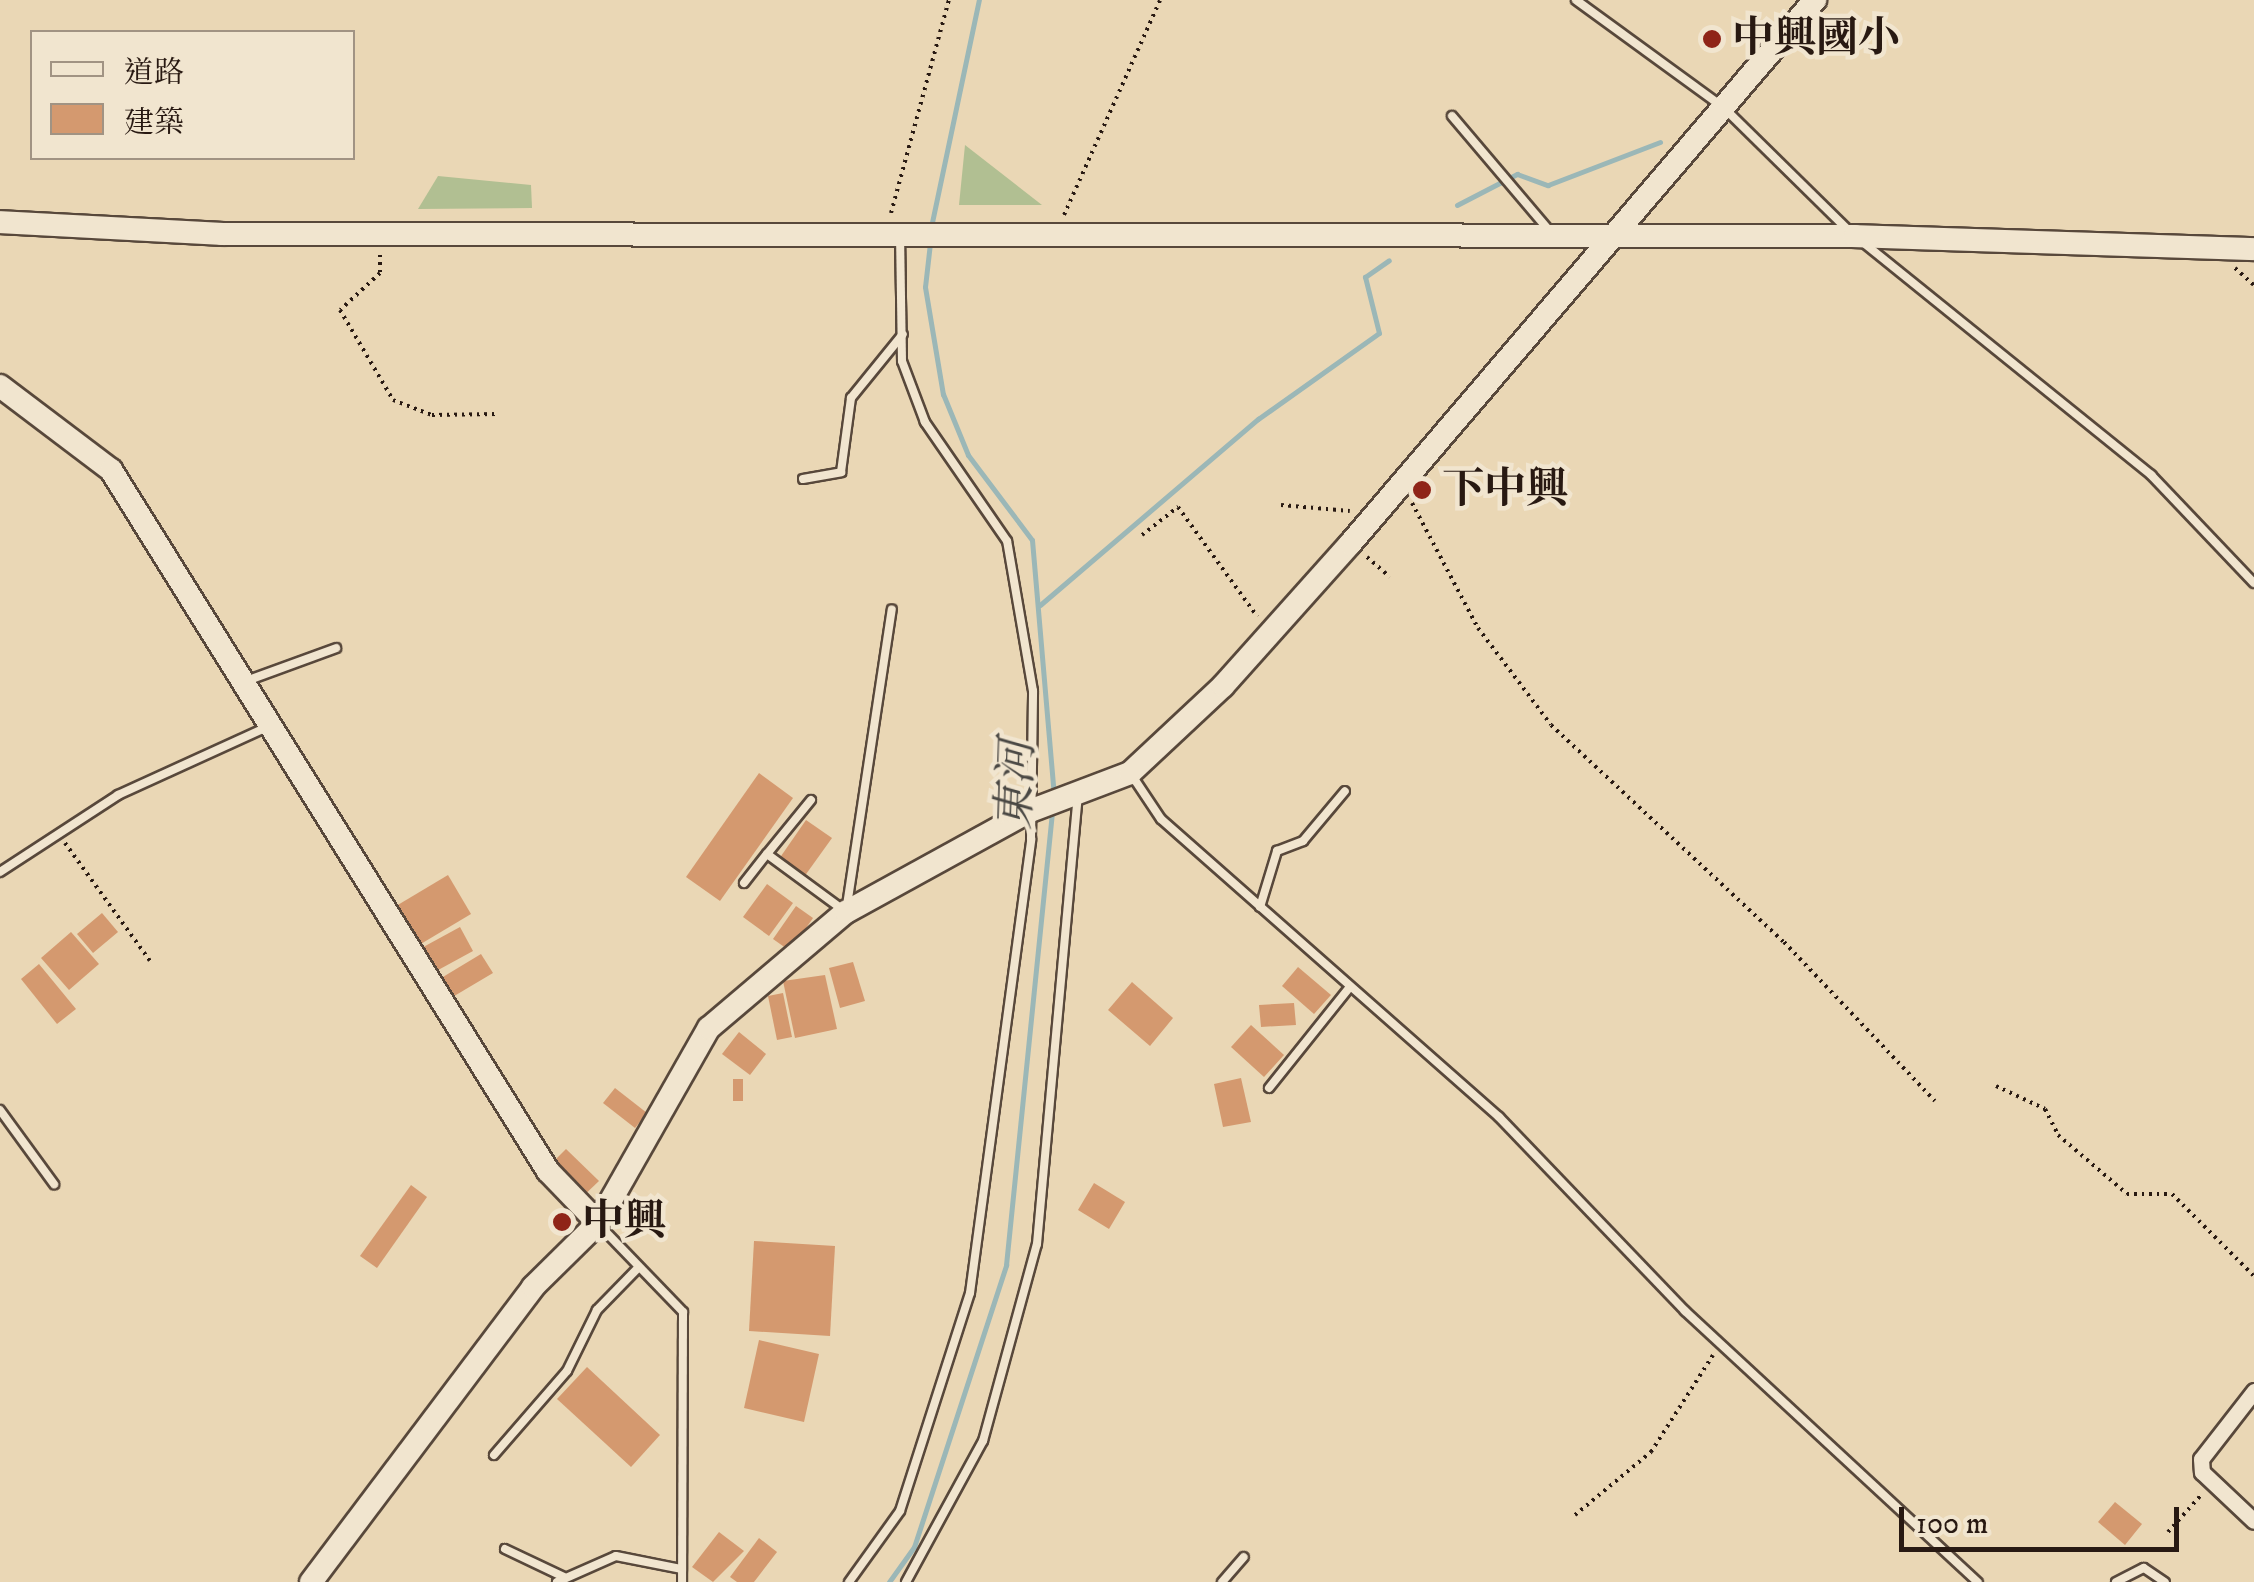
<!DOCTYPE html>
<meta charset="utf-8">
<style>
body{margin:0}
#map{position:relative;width:2254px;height:1582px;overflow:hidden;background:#ead7b5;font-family:"IM FELL DW Pica","Noto Serif TC",serif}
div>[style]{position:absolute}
.green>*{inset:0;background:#b1bf92}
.stream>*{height:5px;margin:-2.5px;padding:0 2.5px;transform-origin:2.5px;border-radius:2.5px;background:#9bb7b7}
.building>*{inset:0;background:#d4996f}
.path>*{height:4px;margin-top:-2px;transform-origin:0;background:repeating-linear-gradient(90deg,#281912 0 2.5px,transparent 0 7.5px)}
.roads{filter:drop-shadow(2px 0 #58483b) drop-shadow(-2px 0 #58483b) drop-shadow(0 2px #58483b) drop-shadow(0 -2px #58483b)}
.lane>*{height:8px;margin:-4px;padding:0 4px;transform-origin:4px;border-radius:4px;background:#f1e5cf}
.street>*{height:15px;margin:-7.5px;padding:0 7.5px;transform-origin:7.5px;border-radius:7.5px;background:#f1e5cf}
.secondary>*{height:22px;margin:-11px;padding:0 11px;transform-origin:11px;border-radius:11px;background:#f1e5cf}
.dots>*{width:28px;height:28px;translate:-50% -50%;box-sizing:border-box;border:5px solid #f1e5cf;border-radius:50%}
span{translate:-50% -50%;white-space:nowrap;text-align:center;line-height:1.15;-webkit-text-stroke:9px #f1e5cf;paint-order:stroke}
.poi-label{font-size:42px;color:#281912;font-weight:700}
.left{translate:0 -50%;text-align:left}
.water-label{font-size:45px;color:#4a4844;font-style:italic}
.legend{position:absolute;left:30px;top:30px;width:325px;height:130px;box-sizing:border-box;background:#f1e5cf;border:2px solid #a19383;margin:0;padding:12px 18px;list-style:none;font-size:30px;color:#281912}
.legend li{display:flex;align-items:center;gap:20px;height:50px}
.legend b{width:50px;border:2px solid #a19383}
.scale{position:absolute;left:1899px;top:1507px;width:280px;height:45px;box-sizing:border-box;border:5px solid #281912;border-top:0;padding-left:12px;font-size:30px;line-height:35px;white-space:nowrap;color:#281912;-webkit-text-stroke:8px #f1e5cf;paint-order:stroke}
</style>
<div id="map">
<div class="green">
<div style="clip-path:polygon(965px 145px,1042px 205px,959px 205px)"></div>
<div style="clip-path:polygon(438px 176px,531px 185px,532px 208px,418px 209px)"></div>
</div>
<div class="stream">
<div style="left:1457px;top:205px;width:68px;rotate:-27.3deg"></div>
<div style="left:1517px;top:174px;width:33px;rotate:20deg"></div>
<div style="left:1548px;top:185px;width:120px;rotate:-21deg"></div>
<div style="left:931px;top:227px;width:232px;rotate:-78.1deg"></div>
<div style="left:930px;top:243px;width:44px;rotate:96.5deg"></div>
<div style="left:925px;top:287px;width:109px;rotate:80.5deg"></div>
<div style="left:943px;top:394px;width:66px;rotate:67.7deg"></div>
<div style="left:968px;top:455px;width:106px;rotate:53deg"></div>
<div style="left:1032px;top:540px;width:258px;rotate:85.1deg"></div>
<div style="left:1040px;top:605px;width:287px;rotate:-40.5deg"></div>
<div style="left:1258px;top:419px;width:148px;rotate:-35.4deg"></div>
<div style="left:1379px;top:333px;width:58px;rotate:-104deg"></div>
<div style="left:1365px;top:277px;width:29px;rotate:-35deg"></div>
<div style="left:889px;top:1582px;width:43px;rotate:-54.5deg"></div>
<div style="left:914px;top:1547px;width:297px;rotate:-71.9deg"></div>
<div style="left:1006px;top:1265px;width:454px;rotate:-84.2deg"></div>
</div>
<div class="building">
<div style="clip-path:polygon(759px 773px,793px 798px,720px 901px,686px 877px)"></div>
<div style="clip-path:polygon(806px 820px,832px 838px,804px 877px,779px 859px)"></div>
<div style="clip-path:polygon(448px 875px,471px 914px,404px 954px,381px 915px)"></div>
<div style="clip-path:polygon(767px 884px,793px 903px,769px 936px,743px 917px)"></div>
<div style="clip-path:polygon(796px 906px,813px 918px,790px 951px,773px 939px)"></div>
<div style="clip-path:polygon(102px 913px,118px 932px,93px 953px,77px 934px)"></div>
<div style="clip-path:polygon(460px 927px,473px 951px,429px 975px,416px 951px)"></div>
<div style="clip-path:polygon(71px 932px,99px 964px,69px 990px,41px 958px)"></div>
<div style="clip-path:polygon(481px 954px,493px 973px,434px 1008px,423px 989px)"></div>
<div style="clip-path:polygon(853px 962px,865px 1001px,840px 1008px,829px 968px)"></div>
<div style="clip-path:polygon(39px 964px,76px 1009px,57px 1024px,21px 979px)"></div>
<div style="clip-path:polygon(1298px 967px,1331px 995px,1314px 1014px,1282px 986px)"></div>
<div style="clip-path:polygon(825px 975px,837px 1029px,795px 1038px,783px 981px)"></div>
<div style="clip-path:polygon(1132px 982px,1173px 1018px,1150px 1046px,1108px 1010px)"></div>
<div style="clip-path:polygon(783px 993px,792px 1037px,777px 1040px,768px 996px)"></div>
<div style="clip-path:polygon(1294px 1003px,1296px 1025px,1261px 1027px,1259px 1005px)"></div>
<div style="clip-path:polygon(1251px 1025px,1284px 1055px,1264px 1077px,1231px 1047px)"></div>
<div style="clip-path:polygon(739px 1032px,766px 1054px,750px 1075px,722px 1054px)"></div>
<div style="clip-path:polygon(1241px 1078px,1251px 1122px,1223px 1127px,1214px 1084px)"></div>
<div style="clip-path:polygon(733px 1079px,743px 1079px,743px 1101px,733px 1101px)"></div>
<div style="clip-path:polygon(615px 1088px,647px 1113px,635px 1128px,603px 1103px)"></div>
<div style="clip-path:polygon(566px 1149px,599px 1181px,579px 1200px,547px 1168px)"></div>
<div style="clip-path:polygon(1094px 1183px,1125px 1202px,1109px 1229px,1078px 1210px)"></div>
<div style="clip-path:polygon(411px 1185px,427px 1197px,377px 1268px,360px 1256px)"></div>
<div style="clip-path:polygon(754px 1241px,835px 1246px,830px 1336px,749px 1331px)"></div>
<div style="clip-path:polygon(759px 1340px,819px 1354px,804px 1422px,744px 1408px)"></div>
<div style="clip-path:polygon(587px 1367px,660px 1435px,631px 1467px,557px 1399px)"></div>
<div style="clip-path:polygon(2115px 1502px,2142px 1524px,2125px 1545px,2098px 1522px)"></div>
<div style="clip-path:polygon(719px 1532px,744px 1551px,713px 1582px,692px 1567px)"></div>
<div style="clip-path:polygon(759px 1538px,777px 1552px,754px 1582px,737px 1582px,730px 1577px)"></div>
</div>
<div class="path">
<div style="left:891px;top:213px;width:221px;rotate:-74.8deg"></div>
<div style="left:1064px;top:215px;width:235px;rotate:-65.9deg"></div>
<div style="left:380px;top:255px;width:18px;rotate:90deg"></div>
<div style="left:380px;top:273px;width:54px;rotate:137.2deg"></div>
<div style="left:340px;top:310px;width:104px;rotate:59.5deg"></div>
<div style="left:393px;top:400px;width:42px;rotate:21deg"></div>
<div style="left:432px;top:415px;width:65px;rotate:-0.9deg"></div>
<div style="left:2235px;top:268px;width:25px;rotate:42deg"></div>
<div style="left:1412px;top:503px;width:141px;rotate:62.2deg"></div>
<div style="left:1478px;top:628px;width:121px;rotate:53deg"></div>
<div style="left:1551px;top:725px;width:318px;rotate:43deg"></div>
<div style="left:1784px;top:942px;width:219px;rotate:46.5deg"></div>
<div style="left:1281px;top:505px;width:69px;rotate:5deg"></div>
<div style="left:1142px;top:535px;width:46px;rotate:-37.9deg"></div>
<div style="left:1178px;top:507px;width:135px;rotate:54.1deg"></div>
<div style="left:1367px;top:557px;width:30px;rotate:41deg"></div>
<div style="left:65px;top:843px;width:145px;rotate:54.2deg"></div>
<div style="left:1996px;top:1086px;width:54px;rotate:25.1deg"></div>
<div style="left:2045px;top:1109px;width:29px;rotate:63deg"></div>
<div style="left:2058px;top:1135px;width:91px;rotate:40.5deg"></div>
<div style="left:2127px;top:1194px;width:45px"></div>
<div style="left:2172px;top:1194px;width:116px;rotate:45deg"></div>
<div style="left:1575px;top:1515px;width:99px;rotate:-39.7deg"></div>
<div style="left:1651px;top:1452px;width:115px;rotate:-57.4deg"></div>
<div style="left:2168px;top:1532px;width:51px;rotate:-48.2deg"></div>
</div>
<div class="roads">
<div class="lane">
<div style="left:1576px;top:0;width:182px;rotate:36.1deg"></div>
<div style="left:1723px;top:107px;width:178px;rotate:44.5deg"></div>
<div style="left:1452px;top:116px;width:148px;rotate:49.7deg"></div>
<div style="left:1865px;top:244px;width:368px;rotate:38.9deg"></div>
<div style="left:2151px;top:475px;width:149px;rotate:46.4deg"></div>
<div style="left:803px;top:479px;width:39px;rotate:-10deg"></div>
<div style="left:841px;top:472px;width:75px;rotate:-82.3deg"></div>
<div style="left:851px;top:398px;width:82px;rotate:-50.9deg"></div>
<div style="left:246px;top:681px;width:96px;rotate:-20.1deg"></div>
<div style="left:1133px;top:777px;width:50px;rotate:56.3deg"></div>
<div style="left:1161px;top:819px;width:451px;rotate:41.4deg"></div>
<div style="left:1499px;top:1117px;width:269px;rotate:46.2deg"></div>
<div style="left:1685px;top:1311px;width:399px;rotate:42.8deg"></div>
<div style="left:811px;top:800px;width:70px;rotate:129.2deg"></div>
<div style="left:767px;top:854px;width:98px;rotate:36.3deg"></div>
<div style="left:846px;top:912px;width:306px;rotate:-81.4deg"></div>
<div style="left:0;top:872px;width:141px;rotate:-33.1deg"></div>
<div style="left:118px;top:795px;width:162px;rotate:-24.5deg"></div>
<div style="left:744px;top:883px;width:37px;rotate:-52deg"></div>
<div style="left:1260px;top:907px;width:59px;rotate:-73.1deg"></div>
<div style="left:1277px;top:851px;width:28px;rotate:-21deg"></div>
<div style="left:1303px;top:841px;width:65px;rotate:-50deg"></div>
<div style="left:1269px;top:1088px;width:128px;rotate:-51.3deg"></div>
<div style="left:0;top:1110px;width:92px;rotate:53.9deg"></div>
<div style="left:601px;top:1227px;width:118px;rotate:46deg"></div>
<div style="left:683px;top:1312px;width:270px;rotate:90.2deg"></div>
<div style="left:494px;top:1455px;width:111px;rotate:-49deg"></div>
<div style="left:567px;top:1371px;width:68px;rotate:-63.8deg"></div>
<div style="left:597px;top:1310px;width:59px;rotate:-45.7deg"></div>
<div style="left:505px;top:1549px;width:65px;rotate:25.4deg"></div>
<div style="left:557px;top:1582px;width:64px;rotate:-23.8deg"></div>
<div style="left:616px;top:1556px;width:66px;rotate:11.3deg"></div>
<div style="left:849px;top:1582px;width:87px;rotate:-54.3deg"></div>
<div style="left:900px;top:1511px;width:229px;rotate:-72.2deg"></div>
<div style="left:970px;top:1293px;width:458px;rotate:-82.3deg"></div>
<div style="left:1031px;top:839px;width:148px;rotate:-89.2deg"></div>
<div style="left:1033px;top:691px;width:152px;rotate:-99.8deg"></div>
<div style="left:1007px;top:541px;width:145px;rotate:-124.6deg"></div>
<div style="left:925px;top:422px;width:65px;rotate:-110.7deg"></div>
<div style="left:902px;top:361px;width:123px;rotate:-90.9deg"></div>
<div style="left:906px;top:1582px;width:161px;rotate:-61.4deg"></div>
<div style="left:983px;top:1441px;width:204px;rotate:-74.7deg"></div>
<div style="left:1037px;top:1244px;width:449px;rotate:-84.8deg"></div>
<div style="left:1222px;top:1582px;width:33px;rotate:-49deg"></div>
<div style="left:2116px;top:1582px;width:31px;rotate:-27deg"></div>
<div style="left:2144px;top:1568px;width:25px;rotate:34deg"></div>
</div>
<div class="street">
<div style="left:2254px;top:1391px;width:86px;rotate:127.9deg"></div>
<div style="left:2201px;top:1459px;width:13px;rotate:86deg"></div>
<div style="left:2202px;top:1472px;width:71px;rotate:43.3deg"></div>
</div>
<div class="secondary">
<div style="left:0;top:222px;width:222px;rotate:3.1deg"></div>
<div style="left:222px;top:234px;width:1633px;rotate:0.07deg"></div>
<div style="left:1855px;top:236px;width:399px;rotate:1.9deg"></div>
<div style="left:0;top:386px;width:139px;rotate:37.1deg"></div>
<div style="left:111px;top:470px;width:826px;rotate:58.06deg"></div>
<div style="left:548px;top:1171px;width:72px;rotate:46.1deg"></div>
<div style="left:311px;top:1582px;width:369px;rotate:-53deg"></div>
<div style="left:533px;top:1287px;width:91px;rotate:-44.6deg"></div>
<div style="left:598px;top:1223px;width:224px;rotate:-60.4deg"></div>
<div style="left:709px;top:1028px;width:180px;rotate:-40.3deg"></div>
<div style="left:846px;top:912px;width:210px;rotate:-28.8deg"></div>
<div style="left:1030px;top:811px;width:107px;rotate:-20.8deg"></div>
<div style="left:1130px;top:773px;width:127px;rotate:-43.1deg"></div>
<div style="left:1223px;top:686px;width:191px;rotate:-48.2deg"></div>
<div style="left:1350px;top:544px;width:716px;rotate:-49.48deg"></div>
</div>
</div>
<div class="dots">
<div style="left:1712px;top:39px;background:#8f2418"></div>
<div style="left:1422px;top:490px;background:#8f2418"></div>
<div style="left:562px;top:1222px;background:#8f2418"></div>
</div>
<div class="poi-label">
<span class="left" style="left:1732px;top:39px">中興國小</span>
<span class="left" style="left:1442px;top:490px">下中興</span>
<span class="left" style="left:582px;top:1222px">中興</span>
</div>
<div class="water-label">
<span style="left:1018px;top:785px;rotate:-88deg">東河</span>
</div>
<ul class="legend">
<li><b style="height:12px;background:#f1e5cf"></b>道路</li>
<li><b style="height:28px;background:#d4996f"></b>建築</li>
</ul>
<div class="scale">100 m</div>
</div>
